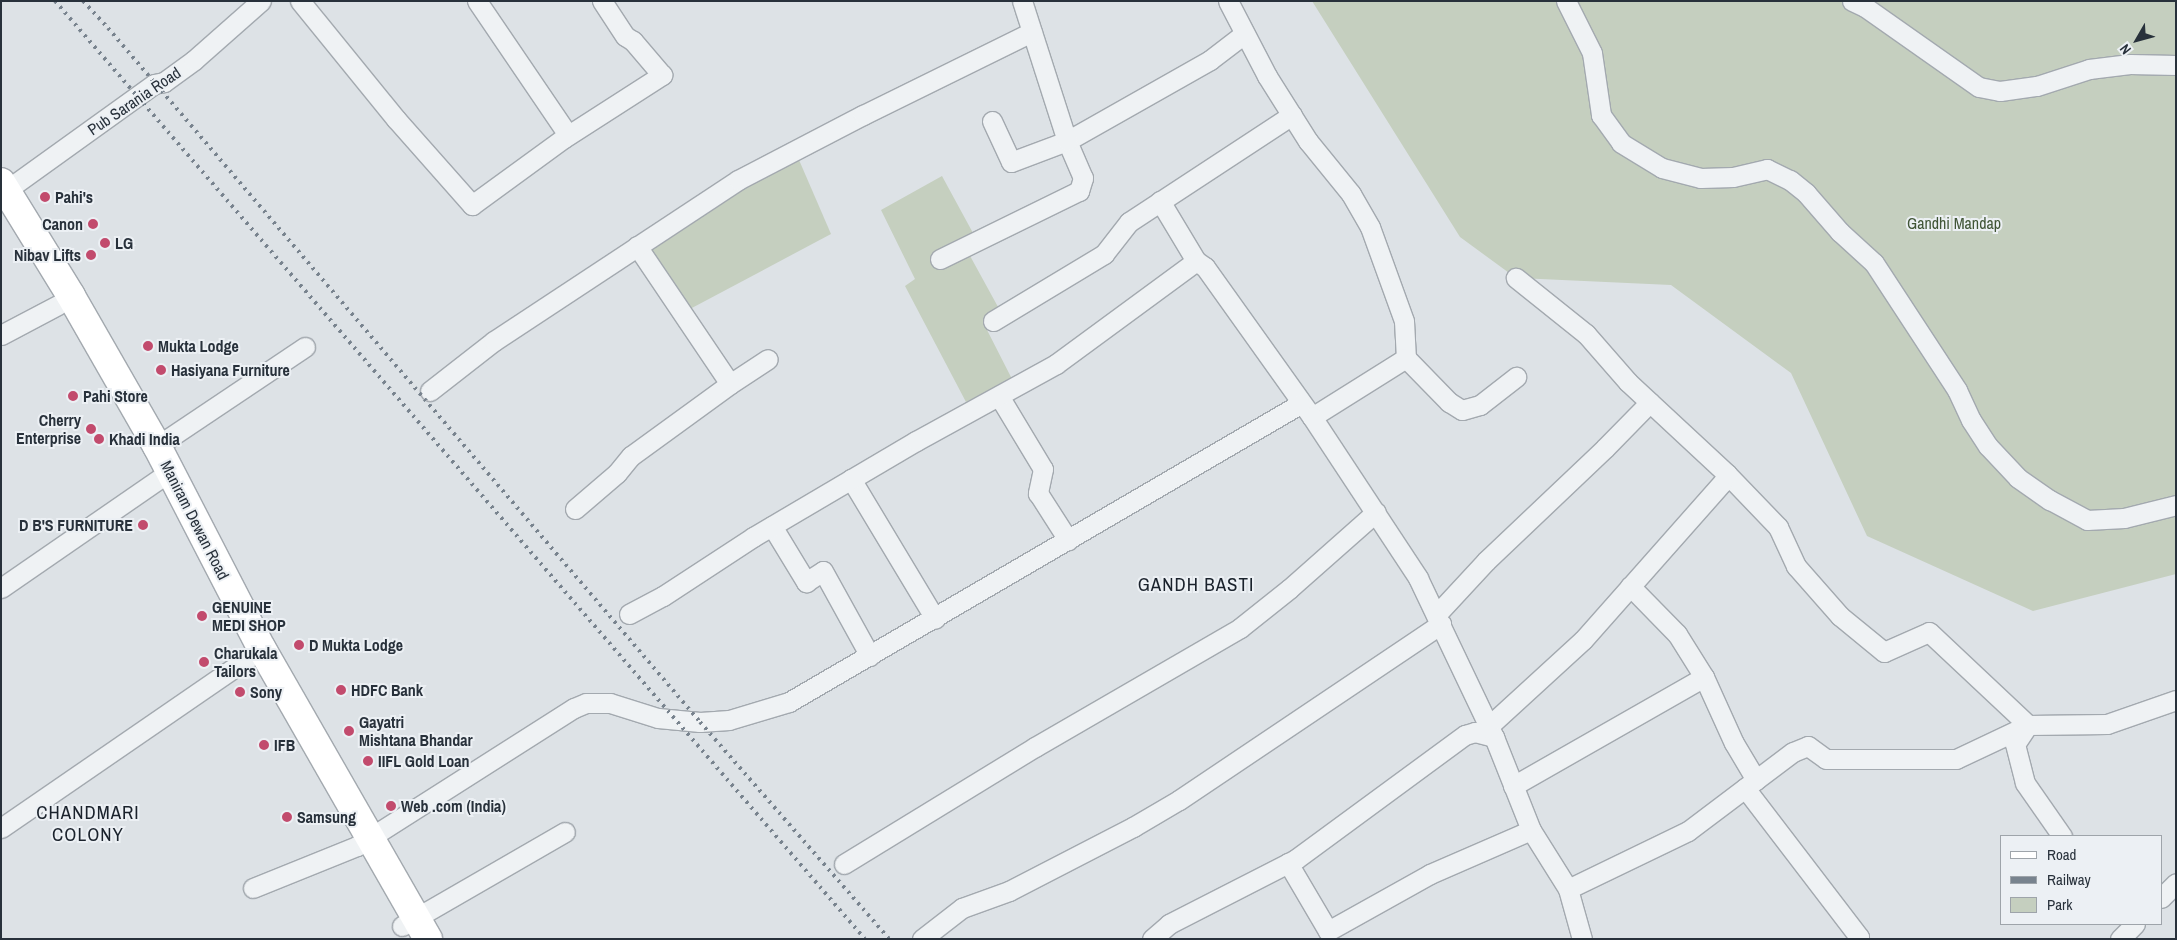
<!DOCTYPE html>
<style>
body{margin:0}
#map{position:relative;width:2177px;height:940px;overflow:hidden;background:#dde2e6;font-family:"Archivo Narrow",sans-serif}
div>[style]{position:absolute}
.green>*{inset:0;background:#c5cfbf}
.roads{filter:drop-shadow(1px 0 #a3a9af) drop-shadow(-1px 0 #a3a9af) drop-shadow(0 1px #a3a9af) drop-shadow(0 -1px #a3a9af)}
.street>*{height:19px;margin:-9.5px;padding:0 9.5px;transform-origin:9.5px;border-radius:9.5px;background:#eff2f4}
.primary>*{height:28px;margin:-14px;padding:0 14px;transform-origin:14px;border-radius:14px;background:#fff}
.rail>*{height:4px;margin-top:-2px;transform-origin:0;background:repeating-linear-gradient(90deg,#78838e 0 2.5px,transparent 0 7.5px)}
.dots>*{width:14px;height:14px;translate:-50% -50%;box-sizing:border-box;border:2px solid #ecf0f4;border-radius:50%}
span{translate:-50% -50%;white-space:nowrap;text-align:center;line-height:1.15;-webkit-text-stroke:4px #ecf0f4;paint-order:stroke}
.street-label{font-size:16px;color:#28313b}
.poi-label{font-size:16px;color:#28313b;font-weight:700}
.left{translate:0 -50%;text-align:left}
.right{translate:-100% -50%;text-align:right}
.park-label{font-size:16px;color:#405536}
.quarter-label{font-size:19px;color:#1a222c;letter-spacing:1px}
.frame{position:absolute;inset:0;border:2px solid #28313b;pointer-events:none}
.legend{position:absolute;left:2000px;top:835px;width:162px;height:90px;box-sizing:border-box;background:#ecf0f4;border:1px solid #9ea4aa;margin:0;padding:6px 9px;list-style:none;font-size:15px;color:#28313b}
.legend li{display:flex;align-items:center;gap:10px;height:25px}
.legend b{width:25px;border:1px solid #9ea4aa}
.north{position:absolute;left:2112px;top:15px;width:50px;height:50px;-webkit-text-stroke:4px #ecf0f4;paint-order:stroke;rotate:232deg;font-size:14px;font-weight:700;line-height:20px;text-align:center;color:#28313b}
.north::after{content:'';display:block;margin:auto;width:18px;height:22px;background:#28313b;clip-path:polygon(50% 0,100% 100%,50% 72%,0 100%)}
</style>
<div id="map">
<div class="green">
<div style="clip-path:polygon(1312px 1px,2176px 1px,2176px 574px,2033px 611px,1867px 536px,1791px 373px,1671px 285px,1516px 278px,1460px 237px)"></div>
<div style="clip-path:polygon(796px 153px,831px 234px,690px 309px,647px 242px)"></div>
<div style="clip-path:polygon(942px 176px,973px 233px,969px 254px,1003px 316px,986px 328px,1012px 379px,966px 402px,905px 286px,915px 279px,881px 210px)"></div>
</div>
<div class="roads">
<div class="street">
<div style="left:300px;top:1px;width:152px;rotate:50.9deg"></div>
<div style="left:396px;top:119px;width:115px;rotate:48.5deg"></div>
<div style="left:472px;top:205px;width:114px;rotate:-36.1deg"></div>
<div style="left:564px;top:138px;width:117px;rotate:-32.7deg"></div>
<div style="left:662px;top:75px;width:45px;rotate:-130.5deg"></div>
<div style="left:633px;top:41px;width:9px;rotate:-148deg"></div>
<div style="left:625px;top:36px;width:42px;rotate:-123.3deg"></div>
<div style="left:477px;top:1px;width:162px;rotate:55.8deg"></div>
<div style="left:1228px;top:1px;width:85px;rotate:62.5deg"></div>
<div style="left:1267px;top:76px;width:77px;rotate:57.8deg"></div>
<div style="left:1308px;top:141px;width:68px;rotate:50.9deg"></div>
<div style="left:1351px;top:194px;width:38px;rotate:60deg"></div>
<div style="left:1370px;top:227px;width:100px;rotate:70.1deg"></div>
<div style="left:1404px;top:321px;width:37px;rotate:87deg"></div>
<div style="left:1406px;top:358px;width:111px;rotate:147.9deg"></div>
<div style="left:1566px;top:1px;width:58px;rotate:63.4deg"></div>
<div style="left:1592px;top:53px;width:63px;rotate:81.7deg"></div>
<div style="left:1601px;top:115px;width:34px;rotate:54deg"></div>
<div style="left:1621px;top:143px;width:48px;rotate:31.4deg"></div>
<div style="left:1662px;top:168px;width:40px;rotate:14.4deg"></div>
<div style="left:1701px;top:178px;width:32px;rotate:-2deg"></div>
<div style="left:1733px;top:177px;width:35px;rotate:-13deg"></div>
<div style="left:1767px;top:169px;width:25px;rotate:26deg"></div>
<div style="left:1790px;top:180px;width:21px;rotate:39deg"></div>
<div style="left:1806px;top:193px;width:52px;rotate:48.9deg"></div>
<div style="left:1840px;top:232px;width:46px;rotate:42.4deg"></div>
<div style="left:1874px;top:263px;width:152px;rotate:56.8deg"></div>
<div style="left:1957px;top:390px;width:33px;rotate:65deg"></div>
<div style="left:1971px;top:420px;width:31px;rotate:57deg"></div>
<div style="left:1988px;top:446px;width:44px;rotate:46.8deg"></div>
<div style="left:2018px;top:478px;width:39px;rotate:35deg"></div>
<div style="left:2050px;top:500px;width:42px;rotate:28.4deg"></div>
<div style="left:2087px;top:520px;width:37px;rotate:-3deg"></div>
<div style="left:2124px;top:518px;width:54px;rotate:-14deg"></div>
<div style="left:1852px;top:1px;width:14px;rotate:25deg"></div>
<div style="left:1865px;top:7px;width:139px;rotate:35.1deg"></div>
<div style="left:1979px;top:87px;width:21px;rotate:11deg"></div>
<div style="left:2000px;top:91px;width:37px;rotate:-8deg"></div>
<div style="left:2037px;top:86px;width:55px;rotate:-18.1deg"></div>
<div style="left:2089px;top:69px;width:41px;rotate:-7deg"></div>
<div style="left:2130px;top:64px;width:46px;rotate:1.2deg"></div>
<div style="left:992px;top:121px;width:45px;rotate:65.1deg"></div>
<div style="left:1011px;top:162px;width:60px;rotate:-20.6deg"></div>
<div style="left:1067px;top:141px;width:164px;rotate:-29.5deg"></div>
<div style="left:1210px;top:60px;width:43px;rotate:-37.4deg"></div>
<div style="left:1px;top:194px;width:188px;rotate:-35.7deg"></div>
<div style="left:154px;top:84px;width:10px;rotate:-11deg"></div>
<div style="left:164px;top:82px;width:37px;rotate:-36deg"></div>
<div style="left:194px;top:60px;width:89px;rotate:-41.4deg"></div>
<div style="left:1160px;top:201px;width:70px;rotate:59deg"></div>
<div style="left:637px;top:246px;width:166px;rotate:56deg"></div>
<div style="left:730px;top:384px;width:45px;rotate:-33.3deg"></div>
<div style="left:940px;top:259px;width:155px;rotate:-26.1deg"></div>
<div style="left:1079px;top:191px;width:14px;rotate:-73deg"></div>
<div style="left:1083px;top:178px;width:40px;rotate:-113.4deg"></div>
<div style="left:1067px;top:141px;width:147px;rotate:-107.8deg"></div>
<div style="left:993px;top:321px;width:130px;rotate:-31.1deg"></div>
<div style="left:1104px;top:254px;width:41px;rotate:-52deg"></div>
<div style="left:1129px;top:222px;width:195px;rotate:-33.3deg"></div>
<div style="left:1px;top:335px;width:64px;rotate:-27.8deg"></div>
<div style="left:1406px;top:358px;width:62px;rotate:45.7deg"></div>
<div style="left:1449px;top:402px;width:15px;rotate:32deg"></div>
<div style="left:1462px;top:410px;width:19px;rotate:-16deg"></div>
<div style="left:1480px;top:405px;width:46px;rotate:-37.9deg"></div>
<div style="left:430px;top:391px;width:81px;rotate:-38deg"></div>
<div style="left:494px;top:341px;width:292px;rotate:-33.4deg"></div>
<div style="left:738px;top:180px;width:141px;rotate:-27.5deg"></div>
<div style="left:863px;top:115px;width:188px;rotate:-26.2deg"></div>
<div style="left:999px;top:396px;width:85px;rotate:58.9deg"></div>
<div style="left:1043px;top:469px;width:25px;rotate:102deg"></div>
<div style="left:1038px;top:493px;width:56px;rotate:57.4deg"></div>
<div style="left:157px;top:446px;width:178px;rotate:-33.8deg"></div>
<div style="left:1727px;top:474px;width:74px;rotate:46.1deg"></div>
<div style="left:1778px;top:527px;width:43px;rotate:65.2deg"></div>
<div style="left:1796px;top:566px;width:67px;rotate:48.7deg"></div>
<div style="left:1840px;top:616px;width:57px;rotate:39.3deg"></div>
<div style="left:1884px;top:652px;width:49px;rotate:-24deg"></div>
<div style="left:1929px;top:632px;width:136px;rotate:43.2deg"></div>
<div style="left:2028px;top:725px;width:79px;rotate:-0.7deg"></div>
<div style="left:2107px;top:724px;width:73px;rotate:-19.2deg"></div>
<div style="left:851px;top:479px;width:163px;rotate:59deg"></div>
<div style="left:575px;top:509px;width:55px;rotate:-40.6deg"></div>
<div style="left:617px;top:473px;width:22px;rotate:-51deg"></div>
<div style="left:631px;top:456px;width:122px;rotate:-36deg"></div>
<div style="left:772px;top:526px;width:66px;rotate:58.7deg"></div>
<div style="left:806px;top:582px;width:20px;rotate:-33deg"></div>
<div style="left:823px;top:571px;width:97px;rotate:61.1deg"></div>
<div style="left:1px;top:588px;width:204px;rotate:-34.6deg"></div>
<div style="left:629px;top:614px;width:38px;rotate:-28deg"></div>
<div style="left:663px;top:596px;width:108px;rotate:-33.2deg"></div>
<div style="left:753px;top:537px;width:189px;rotate:-30.5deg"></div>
<div style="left:916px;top:441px;width:160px;rotate:-28.8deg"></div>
<div style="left:1056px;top:364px;width:174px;rotate:-36.3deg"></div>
<div style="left:1196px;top:261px;width:11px;rotate:34deg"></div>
<div style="left:1205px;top:267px;width:184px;rotate:54.5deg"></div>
<div style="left:1312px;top:417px;width:193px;rotate:56.6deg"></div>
<div style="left:1418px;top:578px;width:176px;rotate:64.5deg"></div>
<div style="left:1436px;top:615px;width:74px;rotate:-47.2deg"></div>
<div style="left:1486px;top:561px;width:164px;rotate:-43.5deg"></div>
<div style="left:1605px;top:448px;width:64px;rotate:-45.6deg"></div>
<div style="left:1704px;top:677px;width:72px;rotate:65.6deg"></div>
<div style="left:1734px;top:743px;width:43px;rotate:59.3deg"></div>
<div style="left:1489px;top:726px;width:127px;rotate:-42.5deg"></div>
<div style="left:1583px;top:640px;width:211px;rotate:-48.5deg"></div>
<div style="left:1723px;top:482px;width:9px;rotate:-63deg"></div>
<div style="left:1727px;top:474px;width:135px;rotate:-137.1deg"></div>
<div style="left:1628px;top:382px;width:64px;rotate:-131.2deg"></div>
<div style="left:1586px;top:334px;width:90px;rotate:-141.3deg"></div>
<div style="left:1513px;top:786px;width:220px;rotate:-29.7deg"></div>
<div style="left:1704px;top:677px;width:51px;rotate:-122.1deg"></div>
<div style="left:1677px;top:634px;width:67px;rotate:-134.4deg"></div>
<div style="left:1745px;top:788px;width:188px;rotate:52.6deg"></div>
<div style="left:1859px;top:937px;width:2px;rotate:117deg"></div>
<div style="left:1px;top:828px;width:300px;rotate:-34.5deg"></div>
<div style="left:1288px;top:863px;width:79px;rotate:59.5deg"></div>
<div style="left:1328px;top:931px;width:117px;rotate:-29.2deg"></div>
<div style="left:1430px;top:874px;width:110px;rotate:-23.5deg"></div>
<div style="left:844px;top:864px;width:224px;rotate:-31.5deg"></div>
<div style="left:1035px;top:747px;width:237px;rotate:-30.1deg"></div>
<div style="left:1240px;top:628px;width:63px;rotate:-38.5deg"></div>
<div style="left:1289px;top:589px;width:116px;rotate:-41.5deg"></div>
<div style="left:253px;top:888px;width:112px;rotate:-22deg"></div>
<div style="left:357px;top:846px;width:257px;rotate:-32.5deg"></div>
<div style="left:574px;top:708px;width:13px;rotate:-23deg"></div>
<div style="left:586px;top:703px;width:24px"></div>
<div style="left:610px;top:703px;width:50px;rotate:17.4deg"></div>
<div style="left:658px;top:718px;width:42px;rotate:5.4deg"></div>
<div style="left:700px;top:722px;width:29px;rotate:-4deg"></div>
<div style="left:729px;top:720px;width:63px;rotate:-16.7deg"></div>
<div style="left:789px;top:702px;width:592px;rotate:-30.25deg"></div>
<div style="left:1568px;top:889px;width:133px;rotate:-25.8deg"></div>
<div style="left:1688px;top:831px;width:131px;rotate:-37deg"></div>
<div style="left:1793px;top:752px;width:16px;rotate:-22deg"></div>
<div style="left:1808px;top:746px;width:22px;rotate:36deg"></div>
<div style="left:1826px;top:759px;width:130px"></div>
<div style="left:1956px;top:759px;width:80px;rotate:-25.3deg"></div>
<div style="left:2028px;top:725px;width:23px;rotate:124deg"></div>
<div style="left:2015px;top:744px;width:40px;rotate:75.6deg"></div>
<div style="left:2025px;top:783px;width:65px;rotate:55.1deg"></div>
<div style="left:2161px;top:898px;width:21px;rotate:-45deg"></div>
<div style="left:402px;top:926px;width:188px;rotate:-30deg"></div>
<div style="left:922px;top:939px;width:51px;rotate:-37.8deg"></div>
<div style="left:962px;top:908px;width:50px;rotate:-19.9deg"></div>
<div style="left:1009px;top:891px;width:140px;rotate:-27.3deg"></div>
<div style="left:1133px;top:827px;width:53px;rotate:-30.4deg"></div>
<div style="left:1179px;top:800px;width:316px;rotate:-33.9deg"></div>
<div style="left:1152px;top:939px;width:23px;rotate:-41deg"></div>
<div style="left:1169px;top:924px;width:143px;rotate:-27.1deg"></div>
<div style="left:1296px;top:859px;width:210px;rotate:-36.3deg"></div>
<div style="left:1465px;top:735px;width:10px;rotate:-17deg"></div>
<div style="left:1475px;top:732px;width:20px;rotate:15deg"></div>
<div style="left:1494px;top:737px;width:100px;rotate:68.3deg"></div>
<div style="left:1531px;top:830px;width:70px;rotate:57.9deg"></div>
<div style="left:1568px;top:889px;width:52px;rotate:74.4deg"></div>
<div style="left:2120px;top:939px;width:21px;rotate:-45deg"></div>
</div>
<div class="primary">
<div style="left:1px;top:182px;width:134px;rotate:58.4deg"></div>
<div style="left:71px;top:296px;width:173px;rotate:60.2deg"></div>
<div style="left:157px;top:446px;width:229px;rotate:62.7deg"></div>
<div style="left:262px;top:649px;width:334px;rotate:60.2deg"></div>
</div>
</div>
<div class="rail">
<div style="left:55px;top:1px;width:1239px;rotate:49.19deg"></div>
<div style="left:83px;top:1px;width:37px;rotate:47deg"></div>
<div style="left:108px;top:28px;width:912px;rotate:49.53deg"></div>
<div style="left:700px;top:722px;width:288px;rotate:48.9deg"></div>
</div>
<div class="dots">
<div style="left:45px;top:197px;background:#c24b6d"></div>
<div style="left:93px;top:224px;background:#c24b6d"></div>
<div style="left:105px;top:243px;background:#c24b6d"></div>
<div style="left:91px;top:255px;background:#c24b6d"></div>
<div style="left:148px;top:346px;background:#c24b6d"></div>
<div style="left:161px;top:370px;background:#c24b6d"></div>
<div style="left:73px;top:396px;background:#c24b6d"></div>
<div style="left:91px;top:429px;background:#c24b6d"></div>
<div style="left:99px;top:439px;background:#c24b6d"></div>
<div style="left:143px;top:525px;background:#c24b6d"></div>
<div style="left:202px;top:616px;background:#c24b6d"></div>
<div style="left:299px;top:645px;background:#c24b6d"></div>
<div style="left:204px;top:662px;background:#c24b6d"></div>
<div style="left:341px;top:690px;background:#c24b6d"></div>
<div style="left:240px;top:692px;background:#c24b6d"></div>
<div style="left:349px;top:731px;background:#c24b6d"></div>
<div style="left:264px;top:745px;background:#c24b6d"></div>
<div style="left:368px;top:761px;background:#c24b6d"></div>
<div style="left:391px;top:806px;background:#c24b6d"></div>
<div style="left:287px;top:817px;background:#c24b6d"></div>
</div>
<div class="street-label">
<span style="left:134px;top:101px;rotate:-34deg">Pub Sarania Road</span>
<span style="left:195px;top:520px;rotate:63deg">Maniram Dewan Road</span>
</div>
<div class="poi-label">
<span class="left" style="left:55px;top:197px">Pahi's</span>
<span class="right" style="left:83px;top:224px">Canon</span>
<span class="left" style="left:115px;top:243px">LG</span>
<span class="right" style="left:81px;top:255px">Nibav Lifts</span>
<span class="left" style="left:158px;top:346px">Mukta Lodge</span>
<span class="left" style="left:171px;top:370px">Hasiyana Furniture</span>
<span class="left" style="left:83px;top:396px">Pahi Store</span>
<span class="right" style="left:81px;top:429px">Cherry<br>Enterprise</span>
<span class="left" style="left:109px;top:439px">Khadi India</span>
<span class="right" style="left:133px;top:525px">D B'S FURNITURE</span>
<span class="left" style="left:212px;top:616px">GENUINE<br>MEDI SHOP</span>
<span class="left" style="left:309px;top:645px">D Mukta Lodge</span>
<span class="left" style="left:214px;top:662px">Charukala<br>Tailors</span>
<span class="left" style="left:351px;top:690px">HDFC Bank</span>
<span class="left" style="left:250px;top:692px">Sony</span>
<span class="left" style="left:359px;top:731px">Gayatri<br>Mishtana Bhandar</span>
<span class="left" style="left:274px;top:745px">IFB</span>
<span class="left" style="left:378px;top:761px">IIFL Gold Loan</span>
<span class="left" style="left:401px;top:806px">Web .com (India)</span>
<span class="left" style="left:297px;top:817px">Samsung</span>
</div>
<div class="park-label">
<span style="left:1954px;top:223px">Gandhi Mandap</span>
</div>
<div class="quarter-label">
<span style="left:1196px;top:585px">GANDH BASTI</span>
<span style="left:88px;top:824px">CHANDMARI<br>COLONY</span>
</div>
<div class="frame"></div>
<ul class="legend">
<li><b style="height:6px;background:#fff"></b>Road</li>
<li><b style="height:6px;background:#78838e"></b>Railway</li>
<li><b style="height:14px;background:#c5cfbf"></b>Park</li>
</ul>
<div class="north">N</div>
</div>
